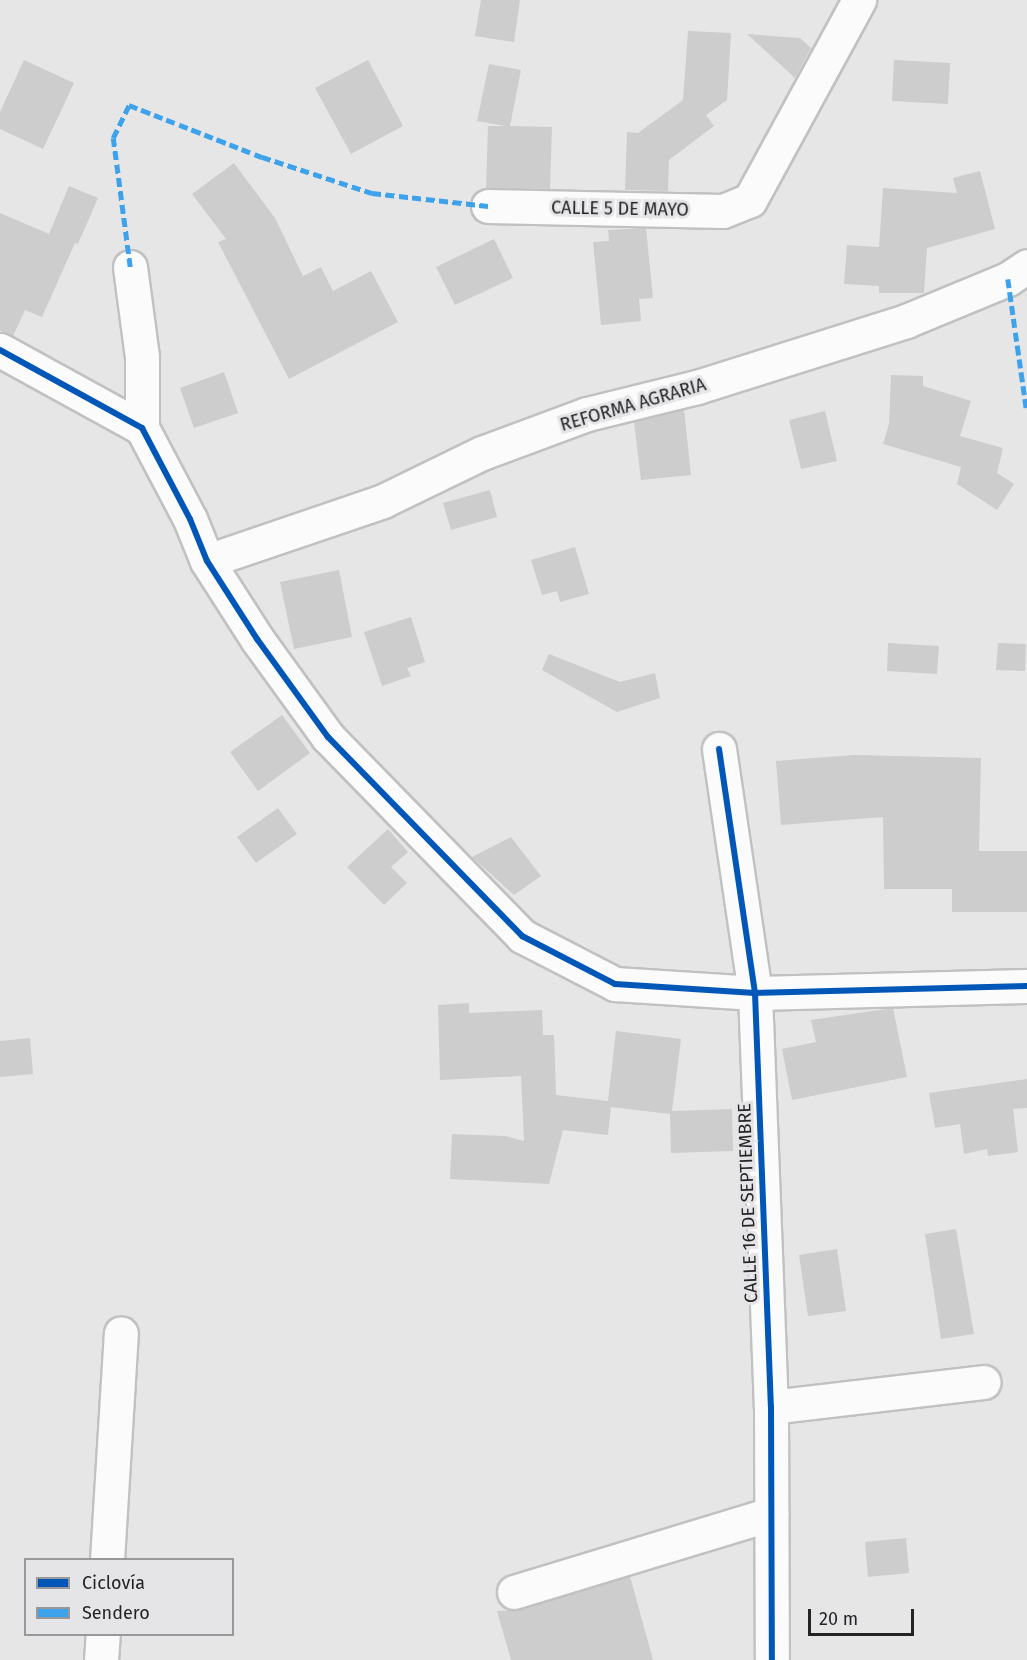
<!DOCTYPE html>
<meta charset="utf-8">
<style>
body{margin:0}
#map{position:relative;width:1027px;height:1660px;overflow:hidden;background:#e6e6e7;font-family:"Fira Sans",sans-serif}
div>[style]{position:absolute}
.building>*{inset:0;background:#cdcdce}
.roads{filter:drop-shadow(2px 0 #c1c1c2) drop-shadow(-2px 0 #c1c1c2) drop-shadow(0 2px #c1c1c2) drop-shadow(0 -2px #c1c1c2)}
.minor>*{height:33px;margin:-16.5px;padding:0 16.5px;transform-origin:16.5px;border-radius:16.5px;background:#fbfbfb}
.quiet>*{height:4.5px;margin-top:-2.25px;transform-origin:0;background:repeating-linear-gradient(90deg,#3ea2eb 0 9px,transparent 0 13.5px)}
.cycleway>*{height:6px;margin:-3px;padding:0 3px;transform-origin:3px;border-radius:3px;background:#0057b8}
span{translate:-50% -50%;white-space:nowrap;text-align:center;line-height:1.15;-webkit-text-stroke:6px #e5e5e8;paint-order:stroke}
.street-label{font-size:18px;color:#242424}
.legend{position:absolute;left:24px;top:1558px;width:210px;height:78px;box-sizing:border-box;background:#e5e5e8;border:2px solid #98989a;margin:0;padding:8px 10px;list-style:none;font-size:18px;color:#242424}
.legend li{display:flex;align-items:center;gap:12px;height:30px}
.legend b{width:30px;border:2px solid #98989a}
.scale{position:absolute;left:808px;top:1609px;width:106px;height:27px;box-sizing:border-box;border:3px solid #242424;border-top:0;padding-left:8px;font-size:18px;line-height:21px;white-space:nowrap;color:#242424;-webkit-text-stroke:4px #e5e5e8;paint-order:stroke}
</style>
<div id="map">
<div class="building">
<div style="clip-path:polygon(481px 0,520px 0,514px 42px,475px 36px)"></div>
<div style="clip-path:polygon(688px 31px,731px 33px,727px 100px,706px 115px,714px 126px,669px 160px,668px 191px,625px 190px,627px 132px,638px 133px,683px 100px)"></div>
<div style="clip-path:polygon(747px 34px,800px 38px,811px 48px,795px 78px)"></div>
<div style="clip-path:polygon(24px 60px,74px 83px,43px 149px,0 129px,0 112px)"></div>
<div style="clip-path:polygon(368px 60px,403px 126px,351px 154px,315px 88px)"></div>
<div style="clip-path:polygon(894px 60px,950px 63px,948px 104px,892px 101px)"></div>
<div style="clip-path:polygon(489px 64px,521px 70px,510px 126px,552px 127px,550px 189px,486px 188px,488px 126px,505px 126px,477px 121px)"></div>
<div style="clip-path:polygon(234px 163px,275px 218px,303px 276px,321px 267px,333px 291px,371px 271px,398px 322px,289px 379px,218px 242px,226px 239px,192px 194px)"></div>
<div style="clip-path:polygon(980px 171px,995px 229px,927px 248px,924px 293px,879px 293px,879px 286px,844px 284px,847px 245px,879px 247px,883px 188px,957px 193px,953px 178px)"></div>
<div style="clip-path:polygon(69px 186px,98px 198px,78px 244px,75px 243px,42px 317px,25px 310px,13px 336px,0 331px,0 213px,49px 234px)"></div>
<div style="clip-path:polygon(646px 228px,653px 298px,639px 299px,641px 321px,601px 325px,593px 242px,609px 241px,608px 230px)"></div>
<div style="clip-path:polygon(494px 239px,513px 278px,455px 305px,436px 267px)"></div>
<div style="clip-path:polygon(224px 372px,238px 413px,194px 428px,180px 388px)"></div>
<div style="clip-path:polygon(891px 375px,923px 376px,923px 386px,971px 401px,960px 436px,1003px 448px,997px 473px,1014px 484px,997px 510px,957px 484px,961px 467px,883px 444px,889px 424px)"></div>
<div style="clip-path:polygon(684px 410px,691px 475px,641px 480px,634px 422px)"></div>
<div style="clip-path:polygon(825px 411px,837px 461px,801px 469px,789px 420px)"></div>
<div style="clip-path:polygon(490px 490px,497px 517px,451px 530px,443px 503px)"></div>
<div style="clip-path:polygon(575px 547px,589px 594px,560px 602px,557px 591px,542px 595px,531px 560px)"></div>
<div style="clip-path:polygon(339px 570px,352px 637px,294px 649px,280px 582px)"></div>
<div style="clip-path:polygon(411px 617px,425px 662px,407px 668px,411px 676px,382px 686px,364px 632px)"></div>
<div style="clip-path:polygon(888px 643px,939px 646px,937px 674px,887px 671px)"></div>
<div style="clip-path:polygon(998px 643px,1026px 644px,1025px 671px,996px 670px)"></div>
<div style="clip-path:polygon(549px 654px,620px 682px,655px 673px,660px 698px,617px 712px,542px 670px)"></div>
<div style="clip-path:polygon(282px 715px,310px 753px,258px 791px,230px 752px)"></div>
<div style="clip-path:polygon(853px 755px,981px 758px,979px 851px,1027px 851px,1027px 912px,952px 912px,952px 889px,884px 889px,883px 817px,781px 825px,776px 761px)"></div>
<div style="clip-path:polygon(278px 808px,297px 834px,256px 863px,237px 837px)"></div>
<div style="clip-path:polygon(388px 829px,408px 852px,391px 867px,407px 883px,384px 905px,347px 867px)"></div>
<div style="clip-path:polygon(511px 837px,541px 876px,514px 895px,472px 857px)"></div>
<div style="clip-path:polygon(469px 1003px,469px 1013px,542px 1010px,543px 1035px,554px 1035px,556px 1095px,608px 1101px,616px 1031px,681px 1039px,672px 1111px,732px 1109px,733px 1151px,671px 1153px,670px 1114px,611px 1107px,608px 1135px,563px 1130px,549px 1184px,450px 1179px,452px 1134px,505px 1136px,524px 1141px,521px 1076px,440px 1080px,438px 1005px)"></div>
<div style="clip-path:polygon(893px 1008px,907px 1077px,792px 1100px,782px 1049px,816px 1042px,811px 1020px)"></div>
<div style="clip-path:polygon(30px 1038px,33px 1074px,0 1077px,0 1041px)"></div>
<div style="clip-path:polygon(1027px 1079px,1027px 1108px,1013px 1109px,1018px 1152px,988px 1156px,987px 1149px,964px 1154px,960px 1124px,935px 1128px,929px 1093px)"></div>
<div style="clip-path:polygon(956px 1229px,974px 1334px,941px 1339px,925px 1234px)"></div>
<div style="clip-path:polygon(837px 1249px,846px 1311px,808px 1316px,799px 1255px)"></div>
<div style="clip-path:polygon(906px 1538px,909px 1573px,868px 1577px,865px 1542px)"></div>
<div style="clip-path:polygon(630px 1576px,653px 1660px,511px 1660px,497px 1611px,519px 1610px)"></div>
</div>
<div class="roads">
<div class="minor">
<div style="left:488px;top:206px;width:235px;rotate:1.2deg"></div>
<div style="left:723px;top:211px;width:29px;rotate:-22deg"></div>
<div style="left:750px;top:200px;width:228px;rotate:-61.4deg"></div>
<div style="left:130px;top:267px;width:91px;rotate:82.4deg"></div>
<div style="left:142px;top:357px;width:71px;rotate:90deg"></div>
<div style="left:0;top:350px;width:162px;rotate:28.8deg"></div>
<div style="left:142px;top:428px;width:103px;rotate:62.2deg"></div>
<div style="left:190px;top:519px;width:45px;rotate:68deg"></div>
<div style="left:207px;top:561px;width:93px;rotate:57.3deg"></div>
<div style="left:257px;top:639px;width:121px;rotate:54.1deg"></div>
<div style="left:328px;top:737px;width:278px;rotate:45.7deg"></div>
<div style="left:522px;top:936px;width:105px;rotate:27.3deg"></div>
<div style="left:615px;top:984px;width:140px;rotate:3.7deg"></div>
<div style="left:755px;top:993px;width:272px;rotate:-1.5deg"></div>
<div style="left:207px;top:561px;width:186px;rotate:-18.8deg"></div>
<div style="left:383px;top:501px;width:110px;rotate:-25.9deg"></div>
<div style="left:482px;top:453px;width:112px;rotate:-20.4deg"></div>
<div style="left:587px;top:414px;width:113px;rotate:-13.8deg"></div>
<div style="left:697px;top:387px;width:219px;rotate:-17.5deg"></div>
<div style="left:906px;top:321px;width:110px;rotate:-22.4deg"></div>
<div style="left:1008px;top:279px;width:23px;rotate:-34deg"></div>
<div style="left:719px;top:749px;width:247px;rotate:81.6deg"></div>
<div style="left:755px;top:993px;width:414px;rotate:87.8deg"></div>
<div style="left:771px;top:1407px;width:253px;rotate:89.8deg"></div>
<div style="left:771px;top:1407px;width:214px;rotate:-6.7deg"></div>
<div style="left:107px;top:1560px;width:227px;rotate:-86.5deg"></div>
<div style="left:514px;top:1592px;width:269px;rotate:-16.9deg"></div>
<div style="left:101px;top:1660px;width:26px;rotate:-86deg"></div>
</div>
</div>
<div class="quiet">
<div style="left:130px;top:267px;width:130px;rotate:-97.5deg"></div>
<div style="left:113px;top:138px;width:37px;rotate:-64deg"></div>
<div style="left:129px;top:105px;width:143px;rotate:21.4deg"></div>
<div style="left:262px;top:157px;width:116px;rotate:18.1deg"></div>
<div style="left:372px;top:193px;width:117px;rotate:6.4deg"></div>
<div style="left:1008px;top:279px;width:135px;rotate:81.9deg"></div>
</div>
<div class="cycleway">
<div style="left:0;top:350px;width:162px;rotate:28.8deg"></div>
<div style="left:142px;top:428px;width:103px;rotate:62.2deg"></div>
<div style="left:190px;top:519px;width:45px;rotate:68deg"></div>
<div style="left:207px;top:561px;width:93px;rotate:57.3deg"></div>
<div style="left:257px;top:639px;width:121px;rotate:54.1deg"></div>
<div style="left:328px;top:737px;width:278px;rotate:45.7deg"></div>
<div style="left:522px;top:936px;width:105px;rotate:27.3deg"></div>
<div style="left:615px;top:984px;width:140px;rotate:3.7deg"></div>
<div style="left:755px;top:993px;width:272px;rotate:-1.5deg"></div>
<div style="left:719px;top:749px;width:247px;rotate:81.6deg"></div>
<div style="left:755px;top:993px;width:414px;rotate:87.8deg"></div>
<div style="left:771px;top:1407px;width:253px;rotate:89.8deg"></div>
</div>
<div class="street-label">
<span style="left:620px;top:209px;rotate:1deg">CALLE 5 DE MAYO</span>
<span style="left:633px;top:405px;rotate:-16deg">REFORMA AGRARIA</span>
<span style="left:748px;top:1203px;rotate:-92deg">CALLE 16 DE SEPTIEMBRE</span>
</div>
<ul class="legend">
<li><b style="height:8px;background:#0057b8"></b>Ciclovía</li>
<li><b style="height:8px;background:#3ea2eb"></b>Sendero</li>
</ul>
<div class="scale">20 m</div>
</div>
